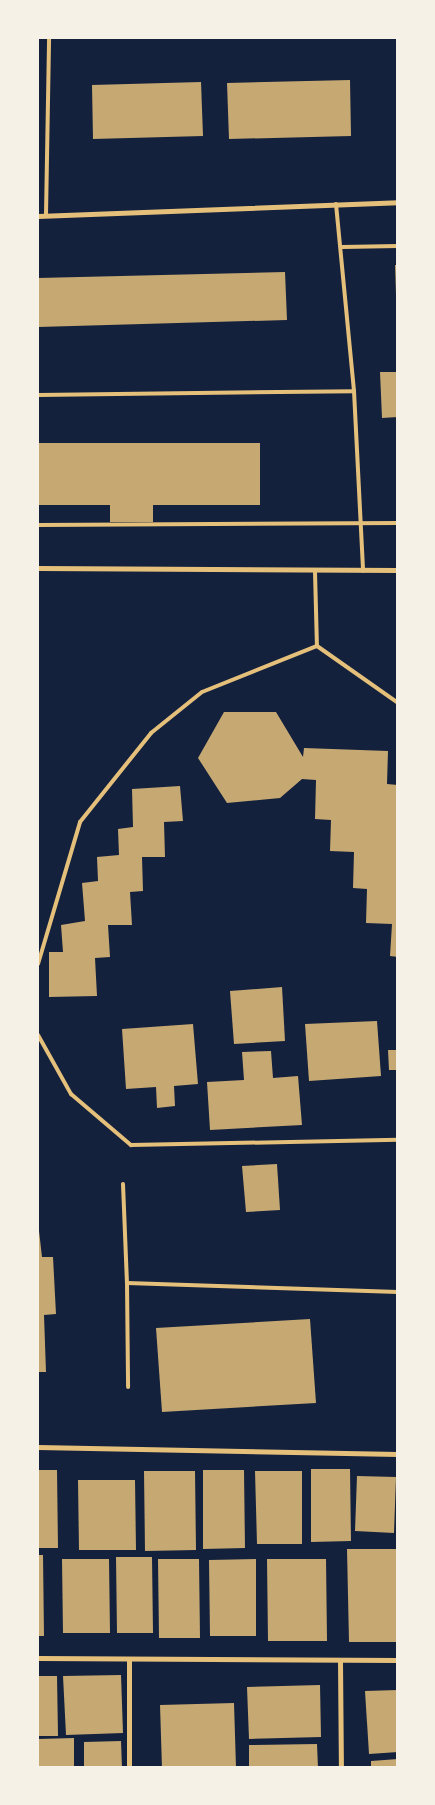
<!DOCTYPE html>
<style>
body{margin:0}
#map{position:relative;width:435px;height:1805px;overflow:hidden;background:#14213d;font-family:"Open Sans",sans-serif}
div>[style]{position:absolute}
.building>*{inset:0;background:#c6a872}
.service>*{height:4px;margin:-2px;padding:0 2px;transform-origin:2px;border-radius:2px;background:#e5c07b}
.minor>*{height:5px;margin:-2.5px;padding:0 2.5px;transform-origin:2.5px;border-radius:2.5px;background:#e5c07b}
span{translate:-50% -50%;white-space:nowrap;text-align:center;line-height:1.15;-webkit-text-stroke:5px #f6f1e7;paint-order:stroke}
.frame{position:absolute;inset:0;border:39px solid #f6f1e7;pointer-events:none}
</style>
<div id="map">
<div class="building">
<div style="clip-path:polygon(350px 80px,351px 136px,229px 139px,227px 83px)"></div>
<div style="clip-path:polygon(201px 82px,203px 136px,93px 139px,92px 85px)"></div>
<div style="clip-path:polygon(395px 265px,398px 265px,398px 294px,396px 294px)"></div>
<div style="clip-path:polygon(285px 272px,287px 320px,38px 327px,38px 278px)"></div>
<div style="clip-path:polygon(380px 372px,398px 372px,398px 417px,382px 418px)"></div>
<div style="clip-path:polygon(38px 443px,260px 443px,260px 505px,153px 505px,153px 522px,110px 522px,110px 505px,38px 505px)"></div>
<div style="clip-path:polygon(224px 712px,276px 712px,303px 757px,304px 748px,388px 751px,387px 784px,398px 785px,398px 957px,390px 956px,392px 924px,366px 923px,367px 889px,353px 888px,354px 852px,330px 851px,331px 820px,315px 819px,316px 780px,302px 779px,280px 798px,227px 803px,198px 758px)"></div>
<div style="clip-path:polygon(180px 786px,183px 821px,164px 822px,165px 857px,142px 857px,143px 891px,130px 892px,132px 925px,108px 925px,110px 957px,95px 958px,97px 996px,49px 997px,49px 952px,63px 952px,61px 925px,85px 921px,82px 883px,98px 881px,97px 857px,119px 855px,118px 829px,133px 827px,132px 789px)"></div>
<div style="clip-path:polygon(282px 987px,285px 1041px,234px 1044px,230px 991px)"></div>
<div style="clip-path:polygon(377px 1021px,381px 1076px,309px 1081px,305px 1024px)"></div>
<div style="clip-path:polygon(193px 1024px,198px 1084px,174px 1086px,175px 1106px,157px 1108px,156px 1087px,126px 1089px,122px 1029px)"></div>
<div style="clip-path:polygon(388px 1050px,398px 1050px,398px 1070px,389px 1070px)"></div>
<div style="clip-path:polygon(271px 1051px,273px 1078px,298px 1076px,302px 1125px,210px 1130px,207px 1082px,244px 1080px,242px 1052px)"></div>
<div style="clip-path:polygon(277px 1164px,280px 1210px,246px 1212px,242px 1166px)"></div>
<div style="clip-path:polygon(38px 1222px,42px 1257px,53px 1257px,56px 1314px,44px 1315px,46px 1372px,38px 1372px)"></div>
<div style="clip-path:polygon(310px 1319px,316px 1403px,162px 1412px,156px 1328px)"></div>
<div style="clip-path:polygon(311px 1469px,350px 1469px,351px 1541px,311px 1542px)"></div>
<div style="clip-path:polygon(38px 1470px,57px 1470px,58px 1548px,38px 1548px)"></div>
<div style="clip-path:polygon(203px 1470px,244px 1470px,245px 1548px,203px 1549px)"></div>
<div style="clip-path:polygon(144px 1471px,195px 1471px,196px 1550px,145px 1551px)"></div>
<div style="clip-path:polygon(255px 1471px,302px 1471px,302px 1544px,257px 1544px)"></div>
<div style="clip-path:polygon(357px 1476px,396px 1477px,394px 1533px,355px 1531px)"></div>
<div style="clip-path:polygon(78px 1480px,135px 1480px,136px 1550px,79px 1550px)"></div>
<div style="clip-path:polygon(347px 1549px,398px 1549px,398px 1642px,349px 1642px)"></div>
<div style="clip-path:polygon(38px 1555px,43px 1555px,44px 1636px,38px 1636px)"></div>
<div style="clip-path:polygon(116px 1557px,152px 1557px,153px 1633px,117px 1633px)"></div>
<div style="clip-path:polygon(62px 1559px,109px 1559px,110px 1633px,63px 1633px)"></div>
<div style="clip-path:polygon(158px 1559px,199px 1559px,200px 1638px,159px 1638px)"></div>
<div style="clip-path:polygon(256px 1559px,256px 1636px,210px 1636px,209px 1560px)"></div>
<div style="clip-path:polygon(267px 1559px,326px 1559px,327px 1641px,268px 1641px)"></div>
<div style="clip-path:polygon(121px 1675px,123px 1733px,66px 1735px,63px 1676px)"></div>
<div style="clip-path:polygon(38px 1676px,57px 1676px,58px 1736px,38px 1736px)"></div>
<div style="clip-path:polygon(320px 1685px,321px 1737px,249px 1739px,247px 1687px)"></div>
<div style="clip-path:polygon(398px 1690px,398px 1752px,369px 1754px,365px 1691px)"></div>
<div style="clip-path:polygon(234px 1703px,236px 1768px,162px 1768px,160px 1705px)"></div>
<div style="clip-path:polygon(74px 1738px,74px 1768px,38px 1768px,38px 1739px)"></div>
<div style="clip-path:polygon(121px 1741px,122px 1768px,84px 1768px,84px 1742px)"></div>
<div style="clip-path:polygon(317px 1744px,318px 1768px,249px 1768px,249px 1745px)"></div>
<div style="clip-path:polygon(398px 1759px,398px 1768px,371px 1768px,371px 1761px)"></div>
</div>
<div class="service">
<div style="left:336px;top:204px;width:188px;rotate:84.5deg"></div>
<div style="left:354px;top:391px;width:180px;rotate:87.1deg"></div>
<div style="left:46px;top:215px;width:177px;rotate:-89deg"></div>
<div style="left:342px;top:247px;width:56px;rotate:-1deg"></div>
<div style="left:38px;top:395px;width:316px;rotate:-0.7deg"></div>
<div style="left:38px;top:525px;width:360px;rotate:-0.3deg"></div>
<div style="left:315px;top:572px;width:74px;rotate:88.5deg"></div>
<div style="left:317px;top:646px;width:99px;rotate:35.1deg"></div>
<div style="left:38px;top:964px;width:148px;rotate:-73.5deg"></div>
<div style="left:80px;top:822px;width:114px;rotate:-51.4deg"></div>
<div style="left:151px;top:733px;width:65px;rotate:-38.8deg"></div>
<div style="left:202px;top:692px;width:124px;rotate:-21.8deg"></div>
<div style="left:38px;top:1035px;width:68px;rotate:60.8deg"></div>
<div style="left:71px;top:1094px;width:79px;rotate:40.4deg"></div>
<div style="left:131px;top:1145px;width:267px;rotate:-1.1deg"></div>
<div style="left:123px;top:1184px;width:99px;rotate:87.7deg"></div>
<div style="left:127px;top:1283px;width:271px;rotate:1.9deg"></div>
<div style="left:127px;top:1283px;width:104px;rotate:89.4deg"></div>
</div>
<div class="minor">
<div style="left:38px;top:216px;width:360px;rotate:-2.2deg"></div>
<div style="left:38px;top:568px;width:360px;rotate:0.3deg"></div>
<div style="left:38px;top:1447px;width:360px;rotate:1.1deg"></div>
<div style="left:38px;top:1658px;width:360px;rotate:0.3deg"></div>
<div style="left:340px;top:1661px;width:107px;rotate:89.5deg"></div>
<div style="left:129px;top:1768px;width:108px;rotate:-90deg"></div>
</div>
<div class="frame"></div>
</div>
